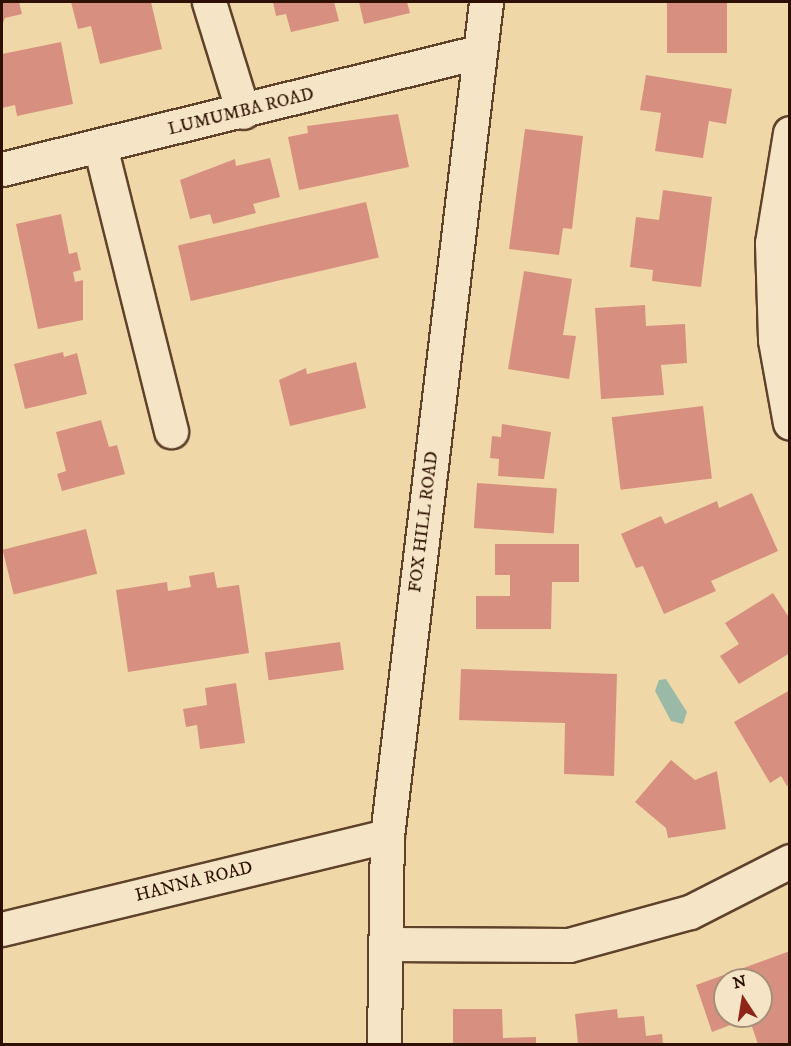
<!DOCTYPE html>
<html>
<head>
<meta charset="utf-8">
<style>
  body { margin:0 }
  #map { position:relative; width:791px; height:1046px; overflow:hidden; background:#efd7a8; font-family:"IM FELL DW Pica",serif }
  div>[style] { position:absolute }
  .water>* { inset:0; background:#9abaa7 }
  .building>* { inset:0; background:#d7907f; transform-origin:0 0 }
  .roads { filter:drop-shadow(2px 0 #5e422a) drop-shadow(-2px 0 #5e422a) drop-shadow(0 2px #5e422a) drop-shadow(0 -2px #5e422a) }
  .street>* { height:33px; margin:-16.5px; padding:0 16.5px; transform-origin:16.5px; border-radius:16.5px; background:#f5e5c6 }
  .secondary>* { height:33px; margin:-16.5px; padding:0 16.5px; transform-origin:16.5px; border-radius:16.5px; background:#f5e5c6 }
  span { translate:-50% -50%; white-space:nowrap; text-align:center; line-height:1.15; -webkit-text-stroke:4.5px #f5e5c6; paint-order:stroke }
  .street-label { font-size:18px; color:#2e1000 }
  .frame { position:absolute; inset:0; border:3px solid #2e1000; pointer-events:none }
  .north { position:absolute; left:713px; top:968px; width:60px; height:60px; box-sizing:border-box; background:#f5e5c6; border:2px solid #a59077; border-radius:50%; rotate:348deg; font-size:16px; font-weight:700; line-height:24px; text-align:center; color:#2e1000 }
  .north::after { content:''; display:block; margin:auto; width:21px; height:27px; background:#8f2418; clip-path:polygon(50% 0,100% 100%,50% 72%,0 100%) }
</style>
</head>
<body>
<div id="map">
  <div class="water">
    <div style="clip-path:polygon(666px 679px,687px 712px,683px 724px,671px 721px,655px 691px,659px 680px)"></div>
  </div>
  <div class="building">
    <div style="clip-path:polygon(2px 2px,19px 2px,22px 14px,5px 18px,2px 25px)"></div>
    <div style="clip-path:polygon(71px 2px,151px 2px,162px 49px,100px 64px,91px 26px,78px 29px)"></div>
    <div style="clip-path:polygon(273px 2px,334px 2px,339px 21px,291px 32px,286px 14px,276px 16px)"></div>
    <div style="clip-path:polygon(359px 2px,407px 2px,410px 13px,364px 24px)"></div>
    <div style="left:667px;top:2px;width:60px;height:51px"></div>
    <div style="clip-path:polygon(61px 42px,73px 104px,17px 116px,15px 105px,2px 108px,2px 54px)"></div>
    <div style="clip-path:polygon(646px 75px,732px 89px,726px 124px,709px 121px,703px 158px,655px 151px,661px 113px,640px 110px)"></div>
    <div style="clip-path:polygon(398px 114px,409px 167px,299px 190px,288px 137px,308px 133px,307px 126px)"></div>
    <div style="clip-path:polygon(525px 129px,583px 136px,572px 229px,563px 228px,559px 255px,509px 249px)"></div>
    <div style="clip-path:polygon(270px 158px,280px 197px,253px 204px,256px 213px,213px 224px,210px 214px,190px 219px,180px 180px,235px 159px,236px 166px)"></div>
    <div style="clip-path:polygon(663px 190px,712px 197px,701px 287px,652px 281px,653px 270px,630px 267px,636px 217px,659px 220px)"></div>
    <div style="left:366px;top:202px;width:57px;height:193px;rotate:77deg"></div>
    <div style="clip-path:polygon(61px 214px,69px 254px,77px 252px,81px 270px,73px 272px,75px 282px,83px 280px,83px 320px,38px 329px,16px 224px)"></div>
    <div style="clip-path:polygon(524px 271px,572px 279px,563px 335px,576px 336px,569px 379px,508px 369px)"></div>
    <div style="clip-path:polygon(645px 305px,646px 326px,685px 324px,687px 363px,661px 365px,664px 395px,601px 399px,595px 308px)"></div>
    <div style="clip-path:polygon(63px 352px,64px 357px,77px 353px,87px 394px,25px 409px,14px 364px)"></div>
    <div style="clip-path:polygon(356px 362px,366px 408px,290px 426px,279px 380px,306px 368px,307px 374px)"></div>
    <div style="left:703px;top:406px;width:73px;height:92px;rotate:83deg"></div>
    <div style="clip-path:polygon(101px 420px,109px 447px,117px 445px,125px 474px,62px 491px,57px 474px,66px 471px,56px 432px)"></div>
    <div style="clip-path:polygon(502px 424px,551px 432px,544px 479px,498px 476px,499px 459px,490px 458px,492px 436px,501px 437px)"></div>
    <div style="left:477px;top:483px;width:80px;height:45px;rotate:4deg"></div>
    <div style="clip-path:polygon(752px 493px,778px 551px,711px 581px,716px 591px,664px 614px,643px 566px,636px 568px,621px 534px,661px 516px,665px 524px,717px 501px,719px 508px)"></div>
    <div style="left:86px;top:529px;width:46px;height:86px;rotate:76deg"></div>
    <div style="clip-path:polygon(495px 544px,579px 544px,579px 582px,552px 582px,551px 629px,476px 629px,476px 596px,510px 596px,510px 575px,495px 575px)"></div>
    <div style="clip-path:polygon(214px 572px,217px 588px,239px 585px,249px 653px,128px 672px,116px 590px,167px 582px,168px 591px,191px 587px,189px 576px)"></div>
    <div style="clip-path:polygon(773px 593px,790px 619px,790px 653px,739px 684px,720px 656px,739px 644px,725px 623px)"></div>
    <div style="left:340px;top:642px;width:28px;height:76px;rotate:82deg"></div>
    <div style="clip-path:polygon(461px 669px,617px 674px,614px 776px,564px 774px,565px 723px,459px 720px)"></div>
    <div style="clip-path:polygon(236px 683px,245px 743px,200px 749px,197px 725px,186px 727px,183px 709px,207px 705px,205px 688px)"></div>
    <div style="clip-path:polygon(790px 690px,790px 784px,787px 786px,781px 776px,770px 783px,734px 722px)"></div>
    <div style="clip-path:polygon(671px 760px,695px 780px,717px 771px,726px 829px,668px 838px,666px 828px,635px 802px)"></div>
    <div style="clip-path:polygon(evenodd,790px 951px,790px 1044px,758px 1044px,749px 1018px,712px 1032px,696px 985px,790px 951px,725px 980px,761px 980px,761px 1016px,725px 1016px,725px 980px)"></div>
    <div style="clip-path:polygon(453px 1009px,502px 1009px,503px 1038px,536px 1037px,536px 1044px,453px 1044px)"></div>
    <div style="clip-path:polygon(617px 1009px,618px 1018px,644px 1016px,646px 1036px,662px 1034px,663px 1044px,578px 1044px,575px 1014px)"></div>
  </div>
  <div class="roads">
    <div class="street">
      <div style="left:209px;top:2px;width:115px;rotate:72.8deg"></div>
      <div style="left:790px;top:133px;width:111px;rotate:99.3deg"></div>
      <div style="left:772px;top:243px;width:97px;rotate:88.2deg"></div>
      <div style="left:775px;top:340px;width:84px;rotate:79.8deg"></div>
      <div style="left:100px;top:146px;width:294px;rotate:76deg"></div>
      <div style="left:2px;top:169px;width:492px;rotate:-13.8deg"></div>
      <div style="left:386px;top:944px;width:183px;rotate:0.3deg"></div>
      <div style="left:569px;top:945px;width:125px;rotate:-15.3deg"></div>
      <div style="left:690px;top:912px;width:112px;rotate:-27deg"></div>
      <div style="left:384px;top:1044px;width:208px;rotate:-89.2deg"></div>
    </div>
    <div class="secondary">
      <div style="left:2px;top:929px;width:396px;rotate:-13.6deg"></div>
      <div style="left:387px;top:836px;width:840px;rotate:-83.23deg"></div>
    </div>
  </div>
  <div class="street-label">
    <span style="left:241px;top:112px;rotate:-14deg">LUMUMBA ROAD</span>
    <span style="left:424px;top:522px;rotate:-83deg">FOX HILL ROAD</span>
    <span style="left:194px;top:882px;rotate:-14deg">HANNA ROAD</span>
  </div>
  <div class="frame"></div>
  <div class="north">N</div>
</div>
</body>
</html>
